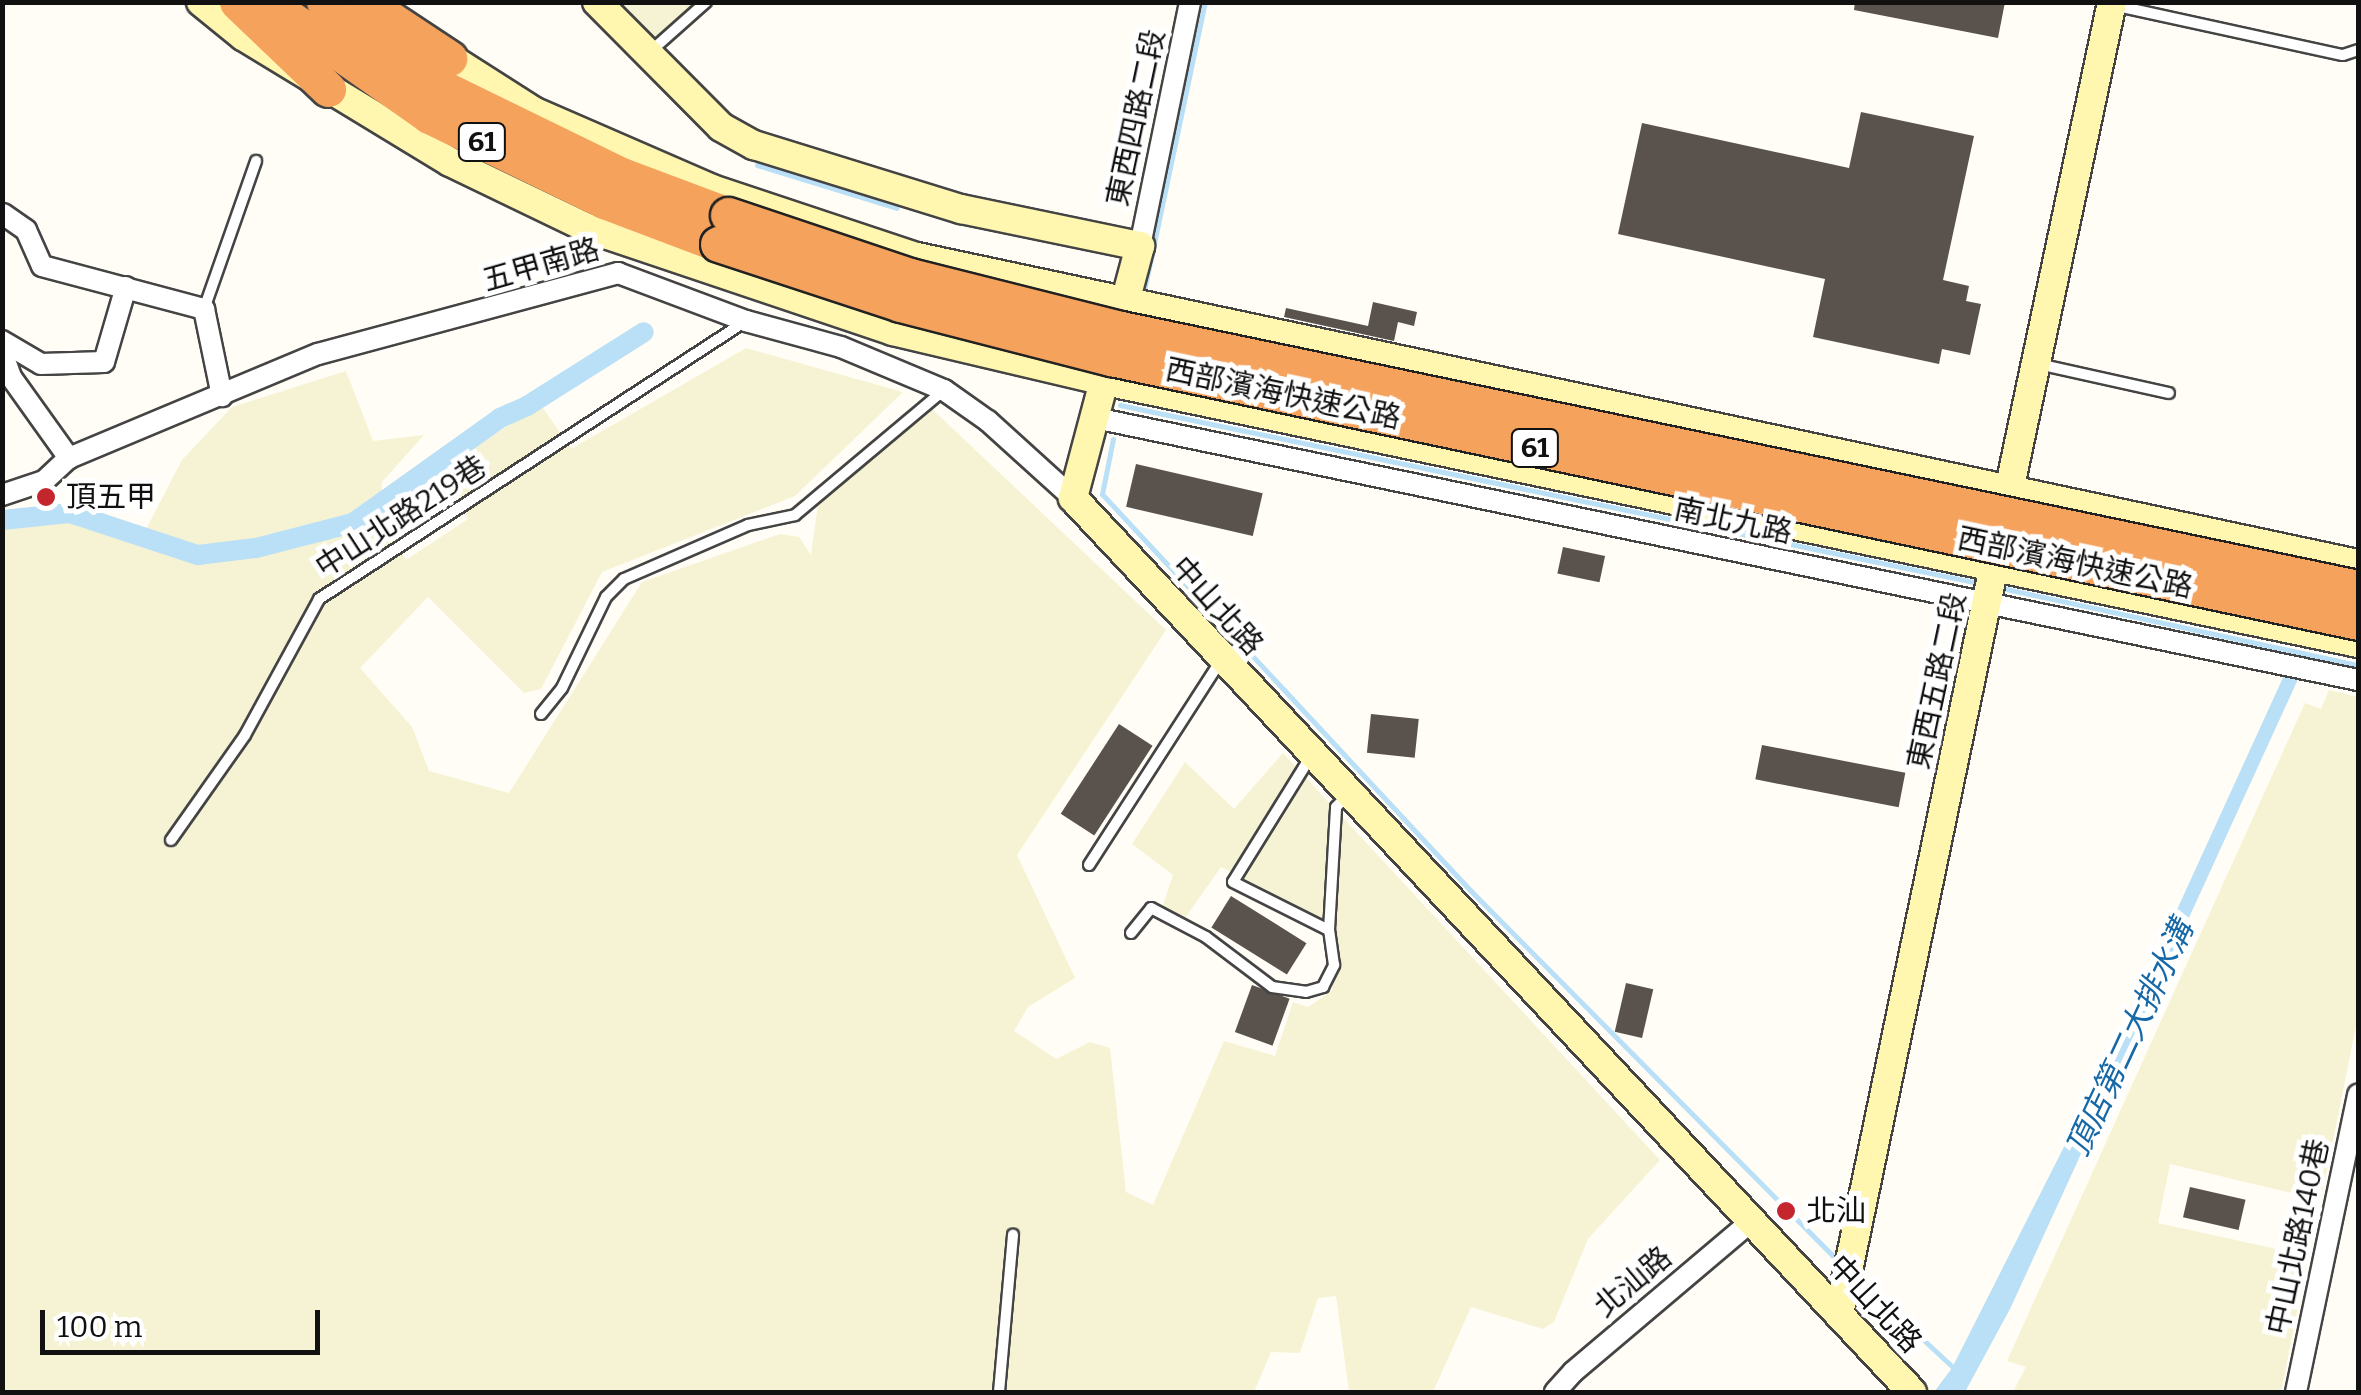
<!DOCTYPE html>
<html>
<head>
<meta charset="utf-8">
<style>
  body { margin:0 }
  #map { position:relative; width:2361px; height:1395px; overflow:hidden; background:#fffdf5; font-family:Bitter,"Noto Sans TC",serif }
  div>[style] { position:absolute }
  .farmland>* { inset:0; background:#f6f3d4 }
  .water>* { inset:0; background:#b9e0f7 }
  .stream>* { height:5px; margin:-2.5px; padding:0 2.5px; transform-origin:2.5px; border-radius:2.5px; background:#b9e0f7 }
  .canal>* { height:20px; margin:-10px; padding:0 10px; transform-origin:10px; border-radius:10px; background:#b9e0f7 }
  .building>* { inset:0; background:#5a524d; transform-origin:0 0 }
  .roads { filter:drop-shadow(2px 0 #444) drop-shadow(-2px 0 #444) drop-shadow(0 2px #444) drop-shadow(0 -2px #444) }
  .lane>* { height:10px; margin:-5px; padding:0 5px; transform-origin:5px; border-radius:5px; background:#fff }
  .street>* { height:20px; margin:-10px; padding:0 10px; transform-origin:10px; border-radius:10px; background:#fff }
  .secondary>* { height:28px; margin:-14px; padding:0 14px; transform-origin:14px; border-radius:14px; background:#fff6b0 }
  .highway>* { height:35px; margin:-17.5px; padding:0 17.5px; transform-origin:17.5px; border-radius:17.5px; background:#f5a25d }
  .bridges { filter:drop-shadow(2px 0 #222) drop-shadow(-2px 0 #222) drop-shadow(0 2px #222) drop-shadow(0 -2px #222) }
  .highway-bridge>* { height:35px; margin:-17.5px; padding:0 17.5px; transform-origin:17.5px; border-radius:17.5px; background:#f5a25d }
  .dots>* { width:28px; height:28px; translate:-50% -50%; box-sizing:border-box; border:5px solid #fff; border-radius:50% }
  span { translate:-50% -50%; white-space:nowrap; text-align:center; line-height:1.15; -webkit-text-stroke:10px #fff; paint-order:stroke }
  .shield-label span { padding:2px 8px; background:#fff; border:2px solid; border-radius:8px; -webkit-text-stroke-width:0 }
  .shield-label { font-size:28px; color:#111; font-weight:700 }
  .street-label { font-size:30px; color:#111 }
  .poi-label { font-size:30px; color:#111 }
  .left { translate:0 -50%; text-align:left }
  .water-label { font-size:32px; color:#1768a6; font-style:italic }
  .frame { position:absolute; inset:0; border:5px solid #111; pointer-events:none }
  .scale { position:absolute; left:40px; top:1310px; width:280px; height:45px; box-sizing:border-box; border:5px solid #111; border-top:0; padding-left:12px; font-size:30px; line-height:35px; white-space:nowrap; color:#111; -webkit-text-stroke:8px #fff; paint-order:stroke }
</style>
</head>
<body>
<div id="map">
  <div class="farmland">
    <div style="clip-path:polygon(620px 3px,700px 3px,657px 41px)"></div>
    <div style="clip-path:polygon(746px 348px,903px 392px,795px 496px,602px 572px,541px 689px,524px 693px,428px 597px,360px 668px,412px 727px,429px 771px,509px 793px,642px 582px,780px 534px,799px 537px,811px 555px,818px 504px,932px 409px,1166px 630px,1017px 855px,1075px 978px,1028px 1007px,1014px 1031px,1056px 1059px,1090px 1042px,1110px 1048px,1126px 1192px,1153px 1205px,1224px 1041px,1275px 1056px,1293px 1002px,1308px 1007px,1332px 991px,1330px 922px,1221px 867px,1183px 921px,1162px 908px,1173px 875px,1132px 844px,1185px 762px,1234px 809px,1283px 753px,1660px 1160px,1588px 1239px,1554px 1322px,1543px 1329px,1471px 1307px,1433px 1392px,1349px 1392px,1336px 1296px,1318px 1298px,1300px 1353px,1271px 1352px,1254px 1392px,3px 1392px,3px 522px,47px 514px,141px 539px,182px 460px,232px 407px,346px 371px,373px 441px,424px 435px,382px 482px,381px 518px,406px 560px,468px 519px,447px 464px,541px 405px,571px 449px)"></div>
    <div style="clip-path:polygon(2329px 690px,2358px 697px,2358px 1016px,2321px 1200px,2170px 1164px,2158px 1223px,2308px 1256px,2281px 1392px,2013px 1392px,2026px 1367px,2007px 1361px,2305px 703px,2321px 709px)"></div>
  </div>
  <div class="water">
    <div style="clip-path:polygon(2286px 671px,2299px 677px,2011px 1307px,1965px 1392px,1934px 1392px,1952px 1368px,2112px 1052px)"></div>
  </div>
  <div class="stream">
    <div style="left:757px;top:165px;width:146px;rotate:17.1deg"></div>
    <div style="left:1144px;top:291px;width:295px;rotate:-78.1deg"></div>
    <div style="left:1120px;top:405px;width:871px;rotate:11.72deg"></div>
    <div style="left:1113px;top:439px;width:56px;rotate:101.3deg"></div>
    <div style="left:1102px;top:494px;width:541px;rotate:47.1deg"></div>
    <div style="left:1470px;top:890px;width:521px;rotate:45.23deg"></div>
    <div style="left:2006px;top:589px;width:360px;rotate:12.2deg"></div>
    <div style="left:1862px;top:1283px;width:127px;rotate:42.8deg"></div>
  </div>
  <div class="canal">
    <div style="left:2px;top:520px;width:68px;rotate:-5.9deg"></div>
    <div style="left:70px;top:513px;width:135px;rotate:18.2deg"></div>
    <div style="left:198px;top:555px;width:58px;rotate:-6.9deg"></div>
    <div style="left:256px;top:548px;width:100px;rotate:-14.5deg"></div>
    <div style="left:353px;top:523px;width:181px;rotate:-35.5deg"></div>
    <div style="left:500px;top:418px;width:30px;rotate:-24deg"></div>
    <div style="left:527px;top:406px;width:138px;rotate:-32.3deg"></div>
  </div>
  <div class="building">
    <div style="clip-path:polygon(1855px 2px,2005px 2px,1998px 38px,1854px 10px)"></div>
    <div style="clip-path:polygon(1861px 112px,1974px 136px,1943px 280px,1969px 286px,1966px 301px,1981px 304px,1970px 355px,1942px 349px,1939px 364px,1813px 337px,1825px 279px,1618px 234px,1642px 123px,1849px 168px)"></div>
    <div style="clip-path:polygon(1373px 302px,1417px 312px,1414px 326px,1398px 322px,1394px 341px,1284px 317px,1286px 308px,1368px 326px)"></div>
    <div style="left:1136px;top:464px;width:130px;height:44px;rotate:13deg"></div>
    <div style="left:1563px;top:547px;width:43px;height:27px;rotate:12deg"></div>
    <div style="left:1371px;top:714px;width:48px;height:39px;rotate:6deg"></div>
    <div style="left:1119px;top:724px;width:40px;height:107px;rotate:33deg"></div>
    <div style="left:1762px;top:745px;width:146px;height:35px;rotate:11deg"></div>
    <div style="left:1231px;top:896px;width:89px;height:37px;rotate:32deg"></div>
    <div style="left:1626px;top:983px;width:28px;height:50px;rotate:13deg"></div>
    <div style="left:1252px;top:985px;width:40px;height:50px;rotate:20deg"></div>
    <div style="left:2190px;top:1187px;width:57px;height:31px;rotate:13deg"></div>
  </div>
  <div class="roads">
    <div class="lane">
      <div style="left:2113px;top:5px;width:235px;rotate:12.3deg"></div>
      <div style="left:2343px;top:55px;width:16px;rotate:-18deg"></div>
      <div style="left:651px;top:51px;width:74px;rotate:-41.7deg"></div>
      <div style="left:204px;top:309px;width:157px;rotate:-70.6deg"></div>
      <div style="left:2038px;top:364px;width:134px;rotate:12.5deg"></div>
      <div style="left:541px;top:714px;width:33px;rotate:-51deg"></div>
      <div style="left:562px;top:688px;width:101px;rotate:-64.2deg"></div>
      <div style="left:606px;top:597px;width:25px;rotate:-45deg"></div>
      <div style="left:624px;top:579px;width:135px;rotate:-23.5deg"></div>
      <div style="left:748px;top:525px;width:48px;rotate:-12deg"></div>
      <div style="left:795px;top:515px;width:193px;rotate:-40deg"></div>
      <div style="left:1311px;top:756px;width:148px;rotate:121.8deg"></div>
      <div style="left:1233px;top:882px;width:107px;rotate:26.6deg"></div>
      <div style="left:171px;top:840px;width:128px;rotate:-54.8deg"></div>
      <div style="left:245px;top:735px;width:155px;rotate:-61.4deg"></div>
      <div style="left:319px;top:599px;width:510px;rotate:-33.07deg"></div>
      <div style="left:1089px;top:865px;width:244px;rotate:-57.2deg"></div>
      <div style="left:1131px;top:933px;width:32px;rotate:-51deg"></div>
      <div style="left:1151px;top:908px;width:62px;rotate:27.8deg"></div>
      <div style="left:1206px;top:937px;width:83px;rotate:37.1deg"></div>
      <div style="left:1272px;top:987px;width:34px;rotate:8deg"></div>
      <div style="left:1306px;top:992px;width:18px;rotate:-16deg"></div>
      <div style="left:1323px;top:987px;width:25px;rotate:-63deg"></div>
      <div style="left:1334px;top:965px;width:35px;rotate:-98deg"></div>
      <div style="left:1329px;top:930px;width:123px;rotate:-86.7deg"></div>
      <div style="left:1336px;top:807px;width:18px;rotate:-45deg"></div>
      <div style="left:999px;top:1392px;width:158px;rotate:-84.9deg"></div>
    </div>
    <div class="street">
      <div style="left:3px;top:214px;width:28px;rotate:35deg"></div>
      <div style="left:26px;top:230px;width:39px;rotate:66deg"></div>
      <div style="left:42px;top:266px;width:168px;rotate:14.9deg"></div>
      <div style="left:204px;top:309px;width:89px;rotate:78.3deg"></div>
      <div style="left:1140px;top:246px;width:249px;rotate:-78.4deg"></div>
      <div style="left:2px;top:341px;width:45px;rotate:30.5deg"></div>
      <div style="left:41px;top:364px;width:63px;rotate:-1.8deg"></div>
      <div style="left:104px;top:362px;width:78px;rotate:-73.7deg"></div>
      <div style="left:2px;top:352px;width:27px;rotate:70deg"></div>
      <div style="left:11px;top:377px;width:100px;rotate:54.4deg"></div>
      <div style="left:1095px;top:418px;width:1290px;rotate:11.72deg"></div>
      <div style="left:2px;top:495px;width:44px;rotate:-18.4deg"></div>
      <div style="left:44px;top:481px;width:34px;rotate:-43deg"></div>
      <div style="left:69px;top:458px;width:270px;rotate:-22.7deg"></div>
      <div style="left:318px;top:354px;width:311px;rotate:-15.1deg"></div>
      <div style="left:618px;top:273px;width:137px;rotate:20.6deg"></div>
      <div style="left:746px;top:321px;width:98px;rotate:15.3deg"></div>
      <div style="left:841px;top:347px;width:112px;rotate:22.7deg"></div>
      <div style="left:944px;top:390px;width:54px;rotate:35.2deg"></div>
      <div style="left:988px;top:421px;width:115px;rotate:42.2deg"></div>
      <div style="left:1555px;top:1392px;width:27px;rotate:-48deg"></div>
      <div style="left:1573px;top:1372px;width:236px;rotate:-40.2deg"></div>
      <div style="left:2296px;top:1392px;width:304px;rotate:-78.2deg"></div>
    </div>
    <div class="secondary">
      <div style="left:201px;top:2px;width:54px;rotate:39deg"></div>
      <div style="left:243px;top:36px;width:242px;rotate:31.3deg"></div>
      <div style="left:450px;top:162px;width:152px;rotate:25.7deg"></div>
      <div style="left:587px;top:228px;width:323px;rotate:18.6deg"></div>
      <div style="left:893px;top:331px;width:218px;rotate:13.3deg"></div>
      <div style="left:1105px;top:381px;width:1280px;rotate:11.81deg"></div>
      <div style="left:597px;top:2px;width:176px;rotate:45.2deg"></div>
      <div style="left:721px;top:127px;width:38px;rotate:29deg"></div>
      <div style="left:754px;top:145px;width:217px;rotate:17.2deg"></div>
      <div style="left:961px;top:209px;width:183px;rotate:11.7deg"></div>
      <div style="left:1140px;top:246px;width:261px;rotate:104.9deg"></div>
      <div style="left:1073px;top:498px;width:1226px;rotate:46.82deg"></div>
      <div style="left:433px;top:47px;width:119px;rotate:32.6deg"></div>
      <div style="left:533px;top:111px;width:195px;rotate:23.5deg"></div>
      <div style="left:712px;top:189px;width:216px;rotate:18.4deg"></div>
      <div style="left:917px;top:257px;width:1473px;rotate:12.03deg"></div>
      <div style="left:2006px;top:505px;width:514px;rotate:-78.1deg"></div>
      <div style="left:1839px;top:1314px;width:783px;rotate:-78.29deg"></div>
    </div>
    <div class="highway">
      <div style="left:237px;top:2px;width:126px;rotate:43.7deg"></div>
      <div style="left:267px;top:2px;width:198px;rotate:35.1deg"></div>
      <div style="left:429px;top:116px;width:195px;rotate:25.9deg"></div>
      <div style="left:604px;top:201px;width:122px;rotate:20.7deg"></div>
      <div style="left:324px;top:2px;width:149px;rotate:35.7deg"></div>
      <div style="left:445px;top:89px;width:194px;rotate:26deg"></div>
      <div style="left:619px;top:174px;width:116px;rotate:20.6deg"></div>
      <div style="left:366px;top:3px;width:100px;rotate:33.5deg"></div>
    </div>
  </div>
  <div class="bridges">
    <div class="highway-bridge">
      <div style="left:728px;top:215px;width:192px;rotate:18.5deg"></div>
      <div style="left:910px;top:276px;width:218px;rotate:14.1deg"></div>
      <div style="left:1121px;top:329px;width:1264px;rotate:11.83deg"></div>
      <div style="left:718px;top:244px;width:192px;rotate:18.2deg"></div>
      <div style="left:900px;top:304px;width:218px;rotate:14.4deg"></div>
      <div style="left:1111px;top:358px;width:1275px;rotate:11.95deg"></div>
    </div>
  </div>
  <div class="dots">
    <div style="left:46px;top:497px;background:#c4262e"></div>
    <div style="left:1786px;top:1211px;background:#c4262e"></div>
  </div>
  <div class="shield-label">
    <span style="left:482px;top:142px">61</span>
    <span style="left:1535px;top:448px">61</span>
  </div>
  <div class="street-label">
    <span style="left:1136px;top:118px;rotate:-78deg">東西四路二段</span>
    <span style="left:541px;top:265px;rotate:-16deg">五甲南路</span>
    <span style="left:1283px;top:394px;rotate:12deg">西部濱海快速公路</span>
    <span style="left:401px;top:517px;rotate:-33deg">中山北路219巷</span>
    <span style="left:1733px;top:521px;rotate:12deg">南北九路</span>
    <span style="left:2075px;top:563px;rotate:12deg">西部濱海快速公路</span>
    <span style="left:1217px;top:606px;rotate:48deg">中山北路</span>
    <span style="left:1937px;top:681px;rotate:-78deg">東西五路二段</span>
    <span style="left:2298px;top:1237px;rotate:-78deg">中山北路140巷</span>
    <span style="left:1633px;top:1282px;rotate:-40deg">北汕路</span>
    <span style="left:1875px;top:1304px;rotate:47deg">中山北路</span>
  </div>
  <div class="poi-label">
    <span class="left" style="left:66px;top:497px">頂五甲</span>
    <span class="left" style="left:1806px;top:1211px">北汕</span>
  </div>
  <div class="water-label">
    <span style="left:2130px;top:1038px;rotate:-65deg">頂店第二大排水溝</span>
  </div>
  <div class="frame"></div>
  <div class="scale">100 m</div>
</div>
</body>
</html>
